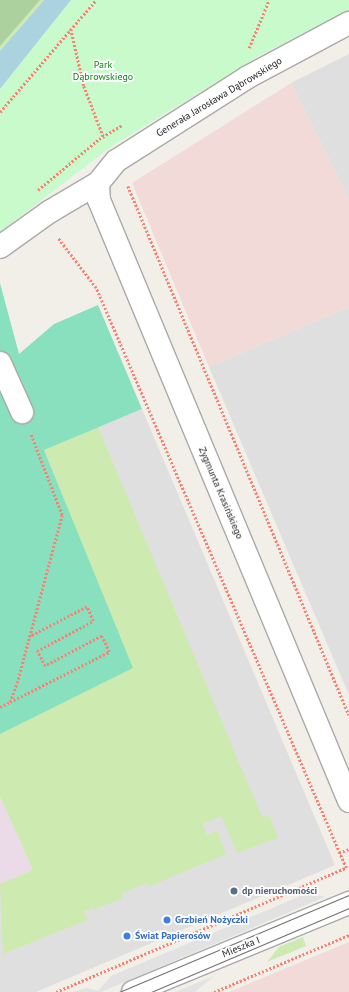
<!DOCTYPE html>
<html>
<head>
<meta charset="utf-8">
<style>
  body { margin:0 }
  #map { position:relative; width:349px; height:992px; overflow:hidden; background:#f2efe9; font-family:"PT Sans",sans-serif }
  div>[style] { position:absolute }
  .residential>* { inset:0; background:#e0dfdf }
  .commercial>* { inset:0; background:#f2dad9 }
  .industrial>* { inset:0; background:#ebdbe8 }
  .grass>* { inset:0; background:#cdebb0 }
  .forest>* { inset:0; background:#add19e }
  .park>* { inset:0; background:#c8facc }
  .pitch>* { inset:0; background:#88e0be }
  .parking>* { inset:0; background:#e2e2e2 }
  .water>* { inset:0; background:#aad3df }
  .path>* { height:2.5px; margin-top:-1.25px; transform-origin:0; background:repeating-linear-gradient(90deg,#fa8072 0 2px,transparent 0 4px) }
  .roads { filter:drop-shadow(1px 0 #a9a9a9) drop-shadow(-1px 0 #a9a9a9) drop-shadow(0 1px #a9a9a9) drop-shadow(0 -1px #a9a9a9) }
  .minor>* { height:22px; margin:-11px; padding:0 11px; transform-origin:11px; border-radius:11px; background:#fff }
  .tram>* { height:1px; margin:-0.5px; padding:0 0.5px; transform-origin:0.5px; border-radius:0.5px; background:#707070 }
  .dots>* { width:11px; height:11px; translate:-50% -50%; box-sizing:border-box; border:2px solid #fff; border-radius:50% }
  span { translate:-50% -50%; white-space:nowrap; text-align:center; line-height:1.15; -webkit-text-stroke:3.5px #fff; paint-order:stroke }
  .park-label { font-size:10px; color:#0c8416 }
  .street-label { font-size:10px; color:#222 }
  .service-label { font-size:10px; color:#4e5e75; font-weight:700 }
  .left { translate:0 -50%; text-align:left }
  .shop-label { font-size:10px; color:#366cbe; font-weight:700 }
</style>
</head>
<body>
<div id="map">
  <div class="residential">
    <div style="clip-path:polygon(349px 54px,349px 199px,291px 83px)"></div>
    <div style="clip-path:polygon(349px 307px,349px 695px,209px 367px)"></div>
    <div style="clip-path:polygon(142px 409px,335px 865px,36px 992px,0 992px,0 884px,33px 870px,0 797px,133px 667px,44px 450px)"></div>
  </div>
  <div class="commercial">
    <div style="clip-path:polygon(291px 83px,349px 199px,349px 307px,209px 367px,132px 183px)"></div>
    <div style="clip-path:polygon(349px 942px,349px 992px,229px 992px)"></div>
  </div>
  <div class="industrial">
    <div style="clip-path:polygon(0 797px,33px 870px,0 884px)"></div>
  </div>
  <div class="grass">
    <div style="clip-path:polygon(0 0,44px 0,0 51px)"></div>
    <div style="clip-path:polygon(98px 427px,262px 817px,269px 815px,278px 838px,237px 853px,221px 816px,202px 824px,207px 835px,217px 831px,226px 854px,148px 887px,147px 883px,122px 893px,123px 898px,96px 909px,98px 915px,93px 908px,84px 911px,88px 920px,3px 954px,0 884px,33px 870px,0 797px,0 717px,69px 512px,44px 450px)"></div>
    <div style="clip-path:polygon(303px 937px,306px 946px,267px 962px,279px 947px)"></div>
  </div>
  <div class="forest">
    <div style="clip-path:polygon(0 0,40px 0,0 46px)"></div>
  </div>
  <div class="park">
    <div style="clip-path:polygon(71px 0,349px 0,349px 10px,259px 56px,112px 146px,0 232px,0 89px)"></div>
  </div>
  <div class="pitch">
    <div style="clip-path:polygon(0 283px,19px 354px,54px 324px,98px 305px,142px 409px,44px 450px,133px 668px,0 734px)"></div>
  </div>
  <div class="parking">
    <div style="clip-path:polygon(310px 892px,325px 897px,101px 992px,72px 992px,87px 988px,98px 991px,111px 976px)"></div>
    <div style="clip-path:polygon(214px 976px,195px 992px,175px 992px)"></div>
  </div>
  <div class="water">
    <div style="clip-path:polygon(44px 0,71px 0,0 89px,0 51px)"></div>
  </div>
  <div class="path">
    <div style="left:71px;top:29px;width:58px;rotate:77.2deg"></div>
    <div style="left:84px;top:86px;width:56px;rotate:69deg"></div>
    <div style="left:249px;top:48px;width:52px;rotate:-67.4deg"></div>
    <div style="left:0;top:112px;width:148px;rotate:-49.4deg"></div>
    <div style="left:128px;top:186px;width:573px;rotate:67.33deg"></div>
    <div style="left:38px;top:190px;width:80px;rotate:-39.9deg"></div>
    <div style="left:99px;top:139px;width:27px;rotate:-31deg"></div>
    <div style="left:10px;top:702px;width:111px;rotate:-26.8deg"></div>
    <div style="left:109px;top:652px;width:17px;rotate:-114deg"></div>
    <div style="left:102px;top:636px;width:64px;rotate:152.2deg"></div>
    <div style="left:45px;top:666px;width:17px;rotate:-118deg"></div>
    <div style="left:37px;top:651px;width:64px;rotate:-28.2deg"></div>
    <div style="left:93px;top:621px;width:15px;rotate:-113deg"></div>
    <div style="left:87px;top:607px;width:65px;rotate:152.7deg"></div>
    <div style="left:0;top:707px;width:11px;rotate:-27deg"></div>
    <div style="left:10px;top:702px;width:20px;rotate:-70deg"></div>
    <div style="left:17px;top:683px;width:174px;rotate:-75deg"></div>
    <div style="left:62px;top:515px;width:86px;rotate:-111.2deg"></div>
    <div style="left:339px;top:853px;width:11px;rotate:-22deg"></div>
    <div style="left:56px;top:992px;width:315px;rotate:-23.2deg"></div>
    <div style="left:346px;top:868px;width:632px;rotate:-113.32deg"></div>
    <div style="left:96px;top:288px;width:64px;rotate:-127.4deg"></div>
    <div style="left:214px;top:992px;width:147px;rotate:-22.9deg"></div>
  </div>
  <div class="roads">
    <div class="minor">
      <div style="left:349px;top:23px;width:115px;rotate:151.9deg"></div>
      <div style="left:248px;top:77px;width:156px;rotate:147.5deg"></div>
      <div style="left:116px;top:161px;width:28px;rotate:129deg"></div>
      <div style="left:98px;top:183px;width:17px;rotate:87deg"></div>
      <div style="left:99px;top:200px;width:651px;rotate:67.41deg"></div>
      <div style="left:0;top:247px;width:60px;rotate:-35.5deg"></div>
      <div style="left:49px;top:212px;width:57px;rotate:-30.6deg"></div>
      <div style="left:0;top:363px;width:54px;rotate:65.8deg"></div>
      <div style="left:133px;top:992px;width:234px;rotate:-22.4deg"></div>
    </div>
  </div>
  <div class="tram">
    <div style="left:119px;top:992px;width:250px;rotate:-22.9deg"></div>
    <div style="left:151px;top:992px;width:215px;rotate:-23deg"></div>
  </div>
  <div class="dots">
    <div style="left:234px;top:891px;background:#5c6f8a"></div>
    <div style="left:167px;top:920px;background:#3f7fe0"></div>
    <div style="left:127px;top:936px;background:#3f7fe0"></div>
  </div>
  <div class="park-label">
    <span style="left:103px;top:70px">Park<br>Dąbrowskiego</span>
  </div>
  <div class="street-label">
    <span style="left:219px;top:97px;rotate:-31deg">Generała Jarosława Dąbrowskiego</span>
    <span style="left:221px;top:493px;rotate:67deg">Zygmunta Krasińskiego</span>
    <span style="left:241px;top:947px;rotate:-22deg">Mieszka I</span>
  </div>
  <div class="service-label">
    <span class="left" style="left:242px;top:891px">dp nieruchomości</span>
  </div>
  <div class="shop-label">
    <span class="left" style="left:175px;top:920px">Grzbień Nożyczki</span>
    <span class="left" style="left:135px;top:936px">Świat Papierosów</span>
  </div>
</div>
</body>
</html>
